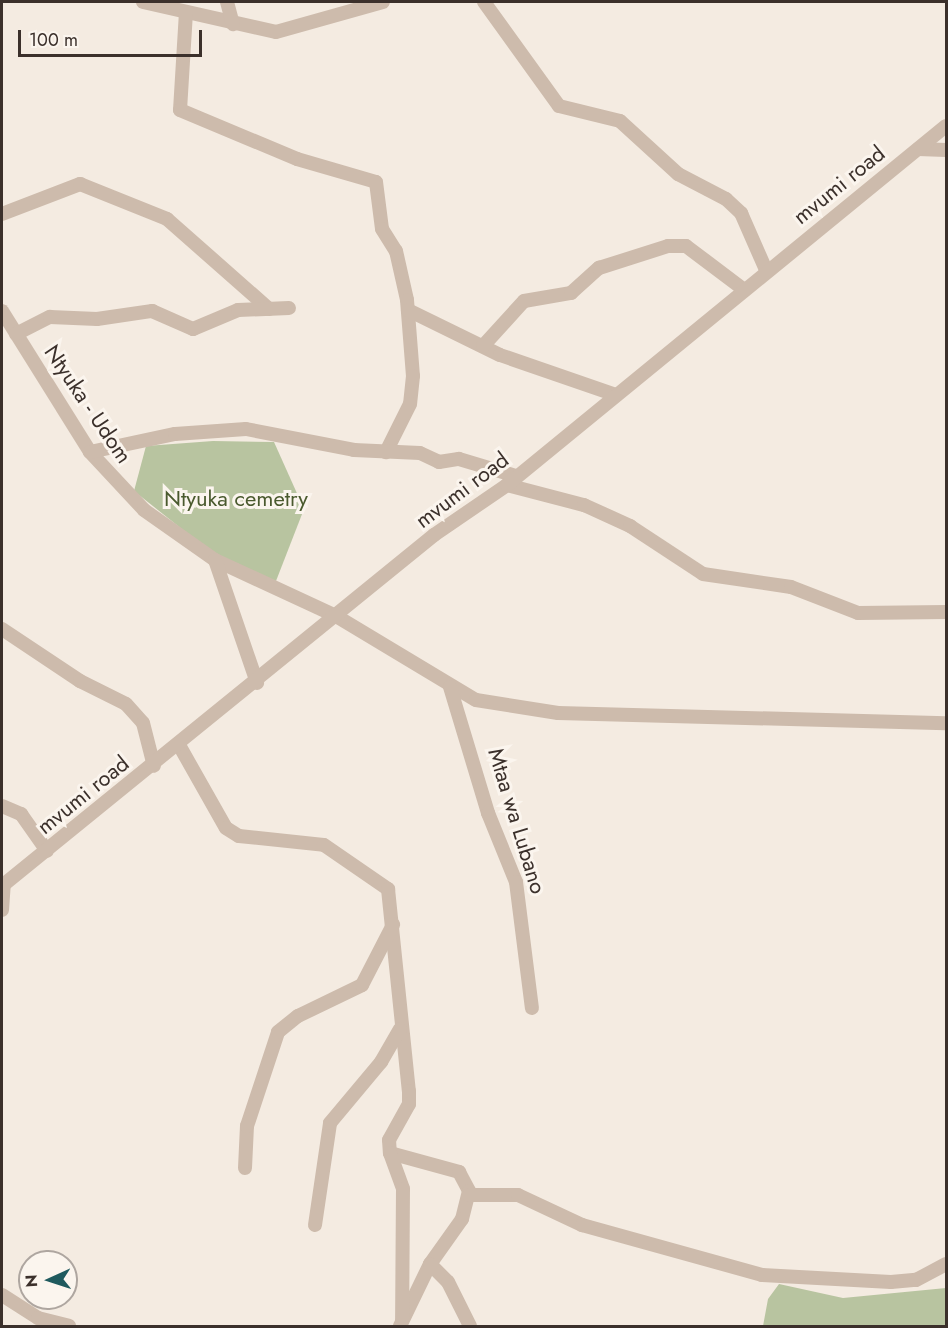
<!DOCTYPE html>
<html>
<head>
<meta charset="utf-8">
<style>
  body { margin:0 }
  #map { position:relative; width:948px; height:1328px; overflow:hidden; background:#f4ebe1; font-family:Jost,sans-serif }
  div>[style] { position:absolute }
  .green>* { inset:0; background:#b8c4a0 }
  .minor>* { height:14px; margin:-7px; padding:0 7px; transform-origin:7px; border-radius:7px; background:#cdbbac }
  span { translate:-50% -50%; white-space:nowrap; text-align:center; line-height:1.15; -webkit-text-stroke:6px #fbf5ee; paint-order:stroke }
  .street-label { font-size:22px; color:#3b302b }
  .park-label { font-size:22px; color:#4a5a2e }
  .frame { position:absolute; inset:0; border:3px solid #3b302b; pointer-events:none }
  .north { position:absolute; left:18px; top:1250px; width:60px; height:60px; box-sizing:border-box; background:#fbf5ee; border:2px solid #aea6a0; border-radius:50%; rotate:267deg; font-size:16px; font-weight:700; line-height:24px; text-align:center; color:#3b302b }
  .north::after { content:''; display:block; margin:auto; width:21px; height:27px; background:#1f5a5e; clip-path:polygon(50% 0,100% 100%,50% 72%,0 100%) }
  .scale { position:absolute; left:18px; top:30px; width:184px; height:27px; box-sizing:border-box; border:3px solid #3b302b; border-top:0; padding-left:8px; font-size:18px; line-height:21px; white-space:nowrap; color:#3b302b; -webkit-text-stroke:4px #fbf5ee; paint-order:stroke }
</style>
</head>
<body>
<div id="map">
  <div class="green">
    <div style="clip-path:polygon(213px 441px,274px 442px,304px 509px,276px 581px,217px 557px,134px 491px,146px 446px)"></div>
    <div style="clip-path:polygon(779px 1284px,843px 1298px,946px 1288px,946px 1326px,763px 1326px,768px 1299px)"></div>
  </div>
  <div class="minor">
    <div style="left:143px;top:2px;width:136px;rotate:12.7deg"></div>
    <div style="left:276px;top:32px;width:111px;rotate:-15.7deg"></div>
    <div style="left:227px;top:2px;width:23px;rotate:75deg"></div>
    <div style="left:484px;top:2px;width:128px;rotate:54.2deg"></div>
    <div style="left:559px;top:106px;width:63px;rotate:13.8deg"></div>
    <div style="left:620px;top:121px;width:79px;rotate:42.4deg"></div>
    <div style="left:678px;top:174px;width:54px;rotate:27.5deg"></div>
    <div style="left:726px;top:199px;width:21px;rotate:43deg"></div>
    <div style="left:741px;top:213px;width:62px;rotate:66.3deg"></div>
    <div style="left:186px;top:12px;width:98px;rotate:93.5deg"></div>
    <div style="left:180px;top:110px;width:127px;rotate:22.7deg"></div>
    <div style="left:297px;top:159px;width:82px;rotate:16.2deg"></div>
    <div style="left:376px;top:182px;width:47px;rotate:82.7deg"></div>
    <div style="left:382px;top:229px;width:26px;rotate:58deg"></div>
    <div style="left:396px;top:251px;width:50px;rotate:77.3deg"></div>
    <div style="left:407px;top:300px;width:76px;rotate:85.5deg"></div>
    <div style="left:413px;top:376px;width:28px;rotate:96deg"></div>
    <div style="left:410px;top:404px;width:54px;rotate:116.6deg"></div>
    <div style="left:918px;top:149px;width:28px;rotate:2deg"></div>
    <div style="left:2px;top:214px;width:84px;rotate:-21deg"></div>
    <div style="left:80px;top:184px;width:94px;rotate:21.9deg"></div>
    <div style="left:167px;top:219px;width:136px;rotate:41.4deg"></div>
    <div style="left:408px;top:310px;width:102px;rotate:26.1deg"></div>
    <div style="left:500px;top:355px;width:123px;rotate:19deg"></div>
    <div style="left:2px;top:311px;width:166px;rotate:58deg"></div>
    <div style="left:90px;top:452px;width:79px;rotate:47deg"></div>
    <div style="left:144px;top:510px;width:87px;rotate:35.2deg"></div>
    <div style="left:215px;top:560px;width:133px;rotate:24.8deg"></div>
    <div style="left:336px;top:616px;width:163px;rotate:31deg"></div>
    <div style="left:476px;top:700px;width:83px;rotate:9deg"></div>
    <div style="left:558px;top:713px;width:388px;rotate:1.5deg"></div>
    <div style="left:16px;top:334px;width:38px;rotate:-27deg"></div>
    <div style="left:50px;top:317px;width:47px;rotate:2.4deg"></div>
    <div style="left:97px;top:319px;width:56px;rotate:-8.3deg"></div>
    <div style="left:152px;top:311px;width:45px;rotate:23.7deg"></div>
    <div style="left:193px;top:329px;width:49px;rotate:-22.9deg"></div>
    <div style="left:238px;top:310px;width:51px;rotate:-2.2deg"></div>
    <div style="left:483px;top:346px;width:61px;rotate:-47.7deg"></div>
    <div style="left:524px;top:301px;width:48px;rotate:-9.7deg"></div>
    <div style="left:571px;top:293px;width:38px;rotate:-42deg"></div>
    <div style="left:599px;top:268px;width:72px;rotate:-17.7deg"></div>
    <div style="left:668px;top:246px;width:18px"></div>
    <div style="left:686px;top:246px;width:71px;rotate:37deg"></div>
    <div style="left:90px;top:452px;width:87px;rotate:-12deg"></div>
    <div style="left:175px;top:434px;width:71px;rotate:-4deg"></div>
    <div style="left:246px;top:429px;width:110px;rotate:11deg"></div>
    <div style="left:354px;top:450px;width:66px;rotate:2.6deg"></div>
    <div style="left:420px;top:453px;width:21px;rotate:25deg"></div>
    <div style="left:439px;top:462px;width:20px;rotate:-9deg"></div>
    <div style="left:459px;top:459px;width:59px;rotate:16.6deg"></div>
    <div style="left:507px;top:485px;width:80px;rotate:14.6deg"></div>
    <div style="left:584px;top:505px;width:51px;rotate:24.5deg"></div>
    <div style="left:630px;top:526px;width:87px;rotate:33.3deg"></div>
    <div style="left:703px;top:574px;width:89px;rotate:8.4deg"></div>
    <div style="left:791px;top:587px;width:72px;rotate:21.2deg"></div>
    <div style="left:858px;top:613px;width:88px;rotate:-0.7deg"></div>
    <div style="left:215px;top:560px;width:130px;rotate:71.1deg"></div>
    <div style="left:2px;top:629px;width:94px;rotate:33.7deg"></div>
    <div style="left:80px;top:681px;width:51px;rotate:26.6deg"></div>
    <div style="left:126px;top:704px;width:25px;rotate:48deg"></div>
    <div style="left:143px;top:723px;width:44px;rotate:75.7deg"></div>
    <div style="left:450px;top:687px;width:132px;rotate:73.2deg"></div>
    <div style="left:488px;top:813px;width:74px;rotate:67.9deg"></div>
    <div style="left:516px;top:882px;width:127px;rotate:82.8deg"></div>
    <div style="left:179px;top:745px;width:95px;rotate:60.5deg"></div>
    <div style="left:226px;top:828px;width:15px;rotate:32deg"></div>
    <div style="left:239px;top:836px;width:85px;rotate:6deg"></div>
    <div style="left:324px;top:845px;width:78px;rotate:34.5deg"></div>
    <div style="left:388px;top:889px;width:203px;rotate:84.1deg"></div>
    <div style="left:409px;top:1091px;width:13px;rotate:90deg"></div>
    <div style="left:409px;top:1104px;width:41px;rotate:119.1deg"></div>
    <div style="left:389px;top:1140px;width:13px;rotate:86deg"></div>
    <div style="left:390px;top:1153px;width:72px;rotate:15.4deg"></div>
    <div style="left:459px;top:1172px;width:21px;rotate:62deg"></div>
    <div style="left:469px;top:1191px;width:29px;rotate:104deg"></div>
    <div style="left:462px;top:1219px;width:55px;rotate:125.4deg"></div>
    <div style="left:430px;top:1264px;width:69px;rotate:115.8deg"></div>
    <div style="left:2px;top:806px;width:21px;rotate:23deg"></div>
    <div style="left:21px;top:814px;width:45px;rotate:54.9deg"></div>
    <div style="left:2px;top:886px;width:557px;rotate:-39.09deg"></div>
    <div style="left:434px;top:535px;width:88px;rotate:-34.4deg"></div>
    <div style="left:507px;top:485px;width:567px;rotate:-39.28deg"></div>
    <div style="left:2px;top:910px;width:26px;rotate:-86deg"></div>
    <div style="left:390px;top:1153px;width:38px;rotate:70deg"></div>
    <div style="left:403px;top:1189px;width:131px;rotate:90.4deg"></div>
    <div style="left:245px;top:1168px;width:42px;rotate:-87.3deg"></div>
    <div style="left:247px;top:1126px;width:99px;rotate:-71.7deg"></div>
    <div style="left:278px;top:1032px;width:26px;rotate:-39deg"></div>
    <div style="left:298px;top:1016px;width:71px;rotate:-25.8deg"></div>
    <div style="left:362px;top:985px;width:68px;rotate:-62.7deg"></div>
    <div style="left:469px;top:1195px;width:49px"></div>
    <div style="left:518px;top:1195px;width:71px;rotate:25.1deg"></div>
    <div style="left:582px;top:1225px;width:187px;rotate:15.5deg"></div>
    <div style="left:762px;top:1275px;width:129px;rotate:3.1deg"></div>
    <div style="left:891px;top:1282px;width:25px;rotate:-5deg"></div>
    <div style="left:916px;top:1280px;width:34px;rotate:-28deg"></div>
    <div style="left:315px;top:1225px;width:103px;rotate:-81.6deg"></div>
    <div style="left:330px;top:1123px;width:80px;rotate:-50.1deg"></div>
    <div style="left:381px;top:1062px;width:38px;rotate:-60deg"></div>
    <div style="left:430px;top:1264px;width:25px;rotate:45deg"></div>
    <div style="left:448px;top:1282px;width:49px;rotate:63.4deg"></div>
    <div style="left:2px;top:1295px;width:43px;rotate:32.6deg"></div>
    <div style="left:38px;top:1318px;width:32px;rotate:14deg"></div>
  </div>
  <div class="street-label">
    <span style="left:839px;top:185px;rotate:-39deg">mvumi road</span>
    <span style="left:88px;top:404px;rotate:56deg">Ntyuka - Udom</span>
    <span style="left:462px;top:490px;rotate:-37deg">mvumi road</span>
    <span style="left:83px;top:795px;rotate:-39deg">mvumi road</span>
    <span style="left:517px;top:821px;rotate:73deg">Mtaa wa Lubano</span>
  </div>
  <div class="park-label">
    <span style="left:236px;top:499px">Ntyuka cemetry</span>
  </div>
  <div class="frame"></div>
  <div class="north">N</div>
  <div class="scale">100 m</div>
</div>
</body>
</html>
